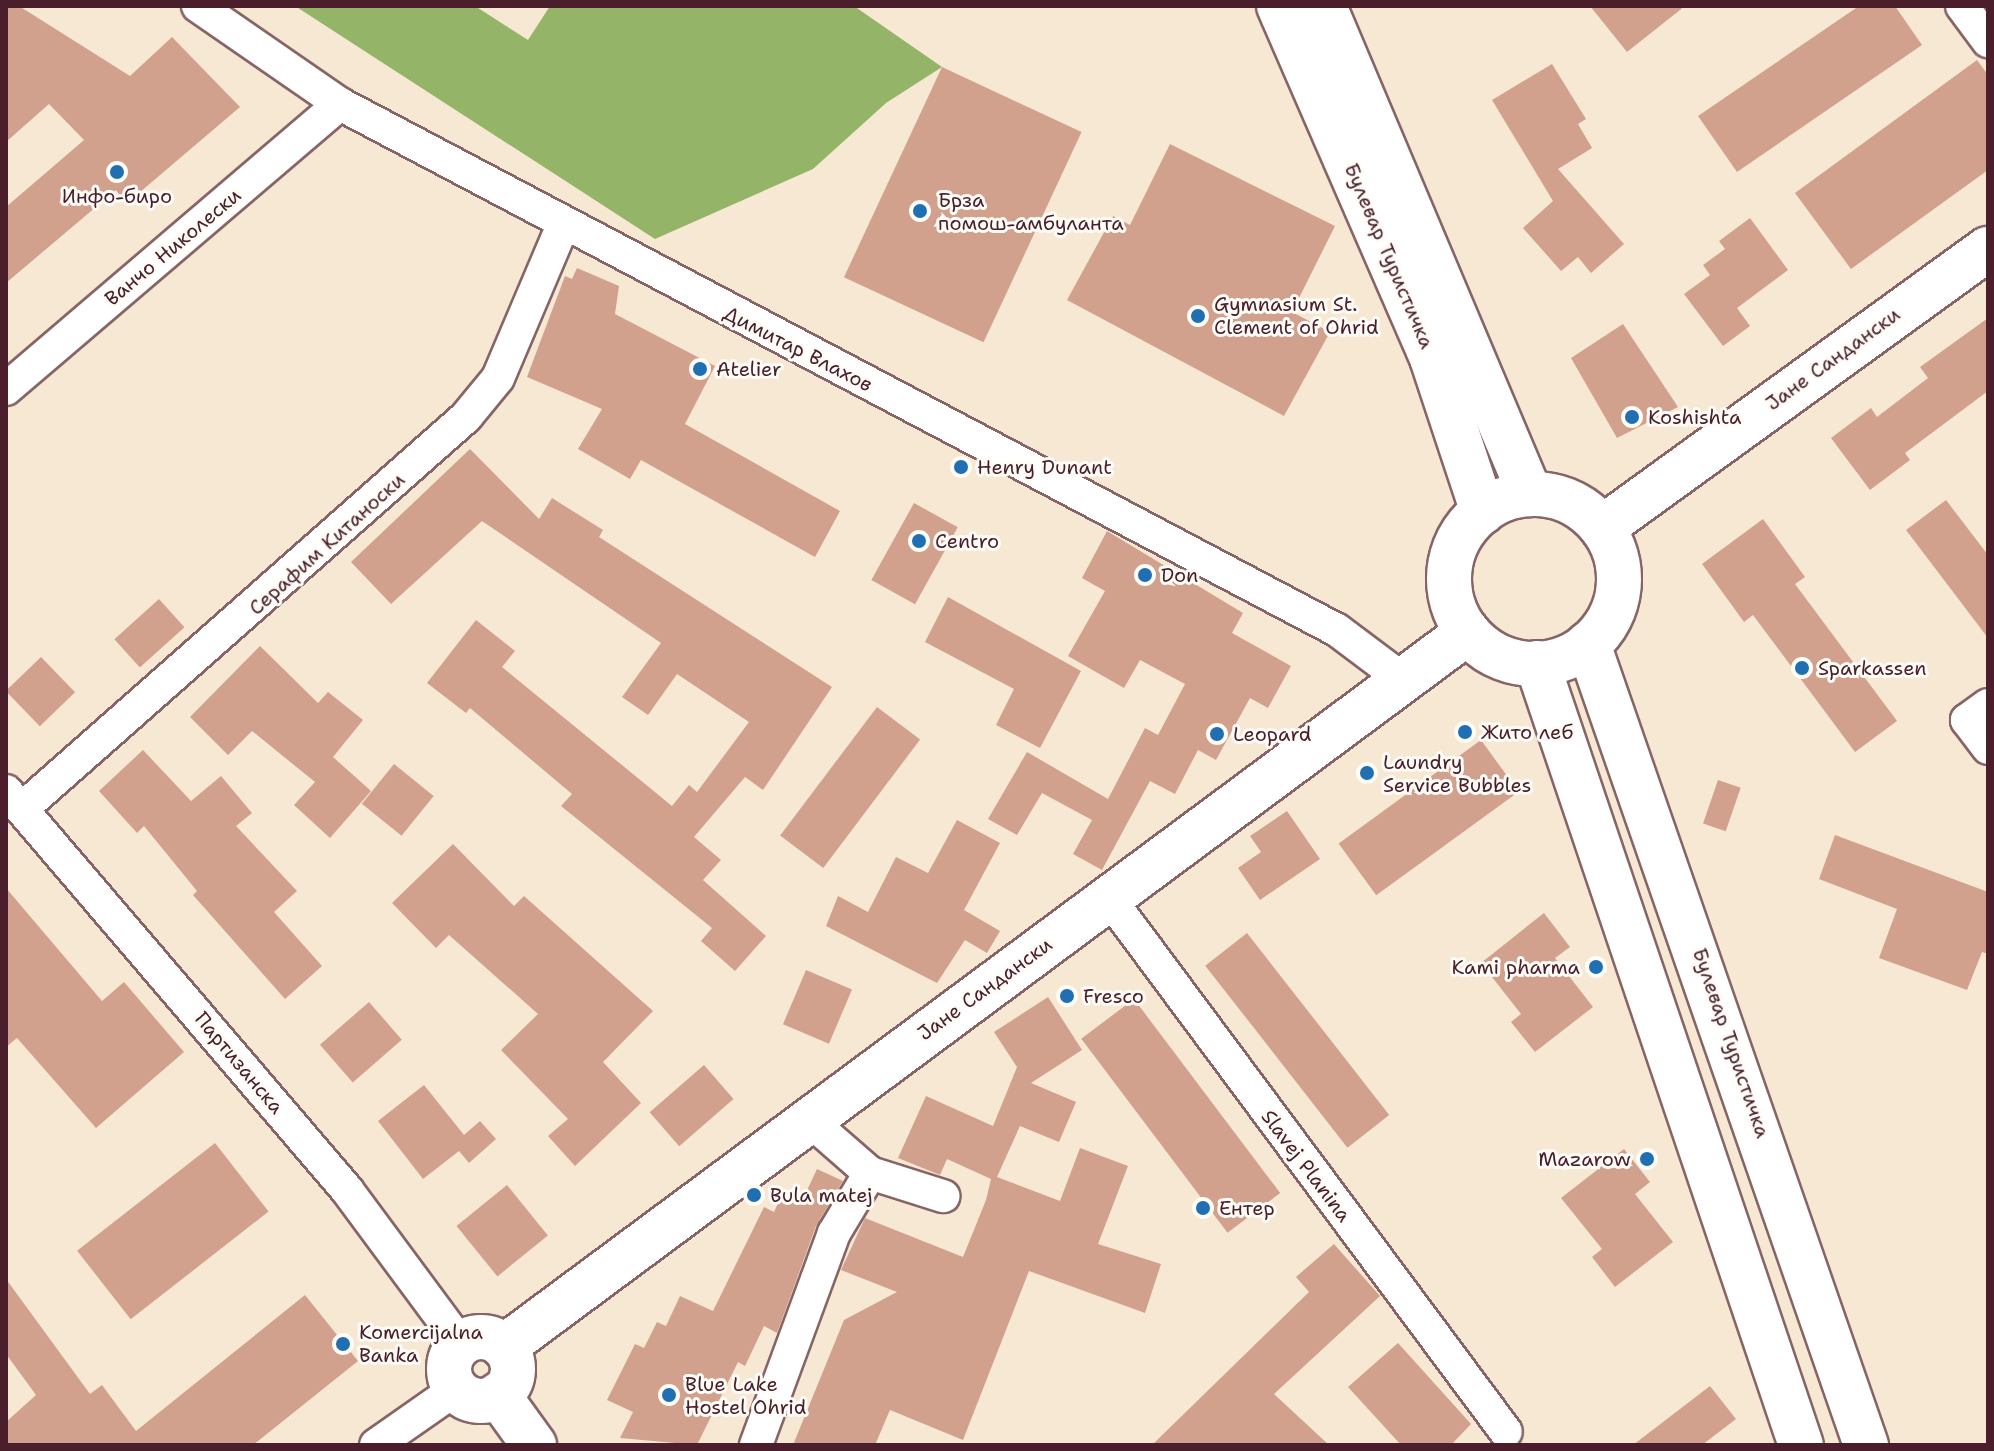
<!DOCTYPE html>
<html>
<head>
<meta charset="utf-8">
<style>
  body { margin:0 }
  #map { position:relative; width:1994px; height:1451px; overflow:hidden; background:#f7e8d4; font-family:"Shantell Sans",sans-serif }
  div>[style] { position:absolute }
  .forest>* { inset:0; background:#94b467 }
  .building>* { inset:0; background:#d1a18e; transform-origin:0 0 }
  .roads { filter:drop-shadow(2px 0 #876566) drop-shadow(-2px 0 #876566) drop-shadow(0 2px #876566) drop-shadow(0 -2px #876566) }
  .street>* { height:32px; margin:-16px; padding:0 16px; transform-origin:16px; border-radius:16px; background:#fff }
  .secondary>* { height:44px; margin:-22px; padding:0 22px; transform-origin:22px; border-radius:22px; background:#fff }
  .secondary>.ring { margin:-22px; padding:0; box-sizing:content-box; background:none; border:44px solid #fff; border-radius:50% }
  .dots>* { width:22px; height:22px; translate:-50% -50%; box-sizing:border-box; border:4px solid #fdfcf7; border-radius:50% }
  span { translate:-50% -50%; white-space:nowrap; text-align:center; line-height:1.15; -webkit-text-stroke:6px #fdfcf7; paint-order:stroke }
  .poi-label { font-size:20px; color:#4a1f2b }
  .left { translate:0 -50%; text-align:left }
  .right { translate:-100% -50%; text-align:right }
  .street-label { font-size:20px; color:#4a1f2b }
  .frame { position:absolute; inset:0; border:8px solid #4a1f2b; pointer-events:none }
</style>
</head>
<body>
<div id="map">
  <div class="forest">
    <div style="clip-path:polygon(295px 6px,475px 6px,528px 40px,550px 6px,854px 6px,942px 67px,886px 103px,813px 169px,655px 239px)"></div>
  </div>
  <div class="building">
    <div style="clip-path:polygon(6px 6px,19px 6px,130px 76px,172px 37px,240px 107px,126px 204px,116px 190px,6px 283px,6px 207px,84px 140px,49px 104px,6px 142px)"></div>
    <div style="clip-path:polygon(1590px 6px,1685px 6px,1627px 52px)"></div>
    <div style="clip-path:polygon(1859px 6px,1895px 6px,1922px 45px,1737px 172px,1698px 116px)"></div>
    <div style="clip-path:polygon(1977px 60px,1988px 75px,1988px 170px,1851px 269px,1795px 193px)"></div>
    <div style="clip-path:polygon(1552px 64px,1586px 119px,1578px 124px,1592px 148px,1558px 169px,1624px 244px,1591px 273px,1578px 257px,1561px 271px,1523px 228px,1553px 201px,1492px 100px)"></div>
    <div style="left:942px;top:67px;width:154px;height:232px;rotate:25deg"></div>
    <div style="clip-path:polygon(1170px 144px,1335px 226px,1292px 312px,1330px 332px,1284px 416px,1067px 300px,1113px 216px,1130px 225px)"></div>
    <div style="clip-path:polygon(1750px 218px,1788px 270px,1737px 308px,1750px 326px,1723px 346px,1684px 294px,1710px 275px,1703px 265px,1725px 249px,1719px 241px)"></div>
    <div style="clip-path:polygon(577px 268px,619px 286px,615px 314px,715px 366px,685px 424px,840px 511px,815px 557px,641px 460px,630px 479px,578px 449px,602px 409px,527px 377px,565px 276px,572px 279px)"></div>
    <div style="clip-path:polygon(1988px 318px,1988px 391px,1905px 453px,1910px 460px,1870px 490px,1831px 438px,1871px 408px,1877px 417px,1928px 378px,1920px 367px)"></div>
    <div style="clip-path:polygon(1623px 324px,1678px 407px,1617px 438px,1571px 358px)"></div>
    <div style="clip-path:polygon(470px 449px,539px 519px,552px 498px,603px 530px,599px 537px,832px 687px,763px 790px,745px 777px,694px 837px,721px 860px,703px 880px,766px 936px,735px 971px,701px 941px,712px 928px,561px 806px,572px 794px,470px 708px,466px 713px,427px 683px,476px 620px,515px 651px,502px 667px,672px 806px,689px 785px,697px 792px,749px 722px,677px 674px,648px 715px,622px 697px,661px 643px,482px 521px,391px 604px,351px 562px)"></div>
    <div style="clip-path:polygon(1946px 500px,1988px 555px,1988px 638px,1906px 530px)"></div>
    <div style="left:914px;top:503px;width:50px;height:88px;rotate:29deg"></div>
    <div style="clip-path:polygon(1763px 519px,1805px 577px,1795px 584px,1897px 721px,1855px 752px,1753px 615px,1744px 622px,1702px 564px)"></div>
    <div style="clip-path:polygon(1107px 531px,1243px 613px,1232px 633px,1291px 666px,1268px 708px,1250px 698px,1216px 760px,1198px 750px,1175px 794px,1150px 781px,1102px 870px,1073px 854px,1092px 820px,1042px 793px,1017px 835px,988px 819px,1027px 752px,1108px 799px,1145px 728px,1158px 735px,1185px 684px,1140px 660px,1124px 688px,1068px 656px,1105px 591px,1082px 578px)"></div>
    <div style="clip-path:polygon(948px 597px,1081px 671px,1040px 748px,996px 725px,1014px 689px,925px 642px)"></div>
    <div style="left:159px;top:599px;width:38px;height:60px;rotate:48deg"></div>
    <div style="clip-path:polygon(260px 646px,318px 703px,328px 692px,363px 720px,333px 757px,371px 791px,330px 838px,294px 805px,315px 782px,252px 731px,228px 755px,190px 717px)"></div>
    <div style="left:41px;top:657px;width:49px;height:49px;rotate:46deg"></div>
    <div style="left:877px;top:707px;width:54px;height:161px;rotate:37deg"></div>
    <div style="left:1481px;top:740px;width:64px;height:176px;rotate:54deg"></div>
    <div style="clip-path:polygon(143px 750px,191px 801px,221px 776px,252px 813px,236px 826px,297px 891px,274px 912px,322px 966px,285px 999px,193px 895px,197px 891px,144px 826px,137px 833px,99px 791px)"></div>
    <div style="left:394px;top:764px;width:51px;height:51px;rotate:39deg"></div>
    <div style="left:1718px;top:780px;width:24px;height:46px;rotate:19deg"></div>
    <div style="clip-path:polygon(1287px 811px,1320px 859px,1260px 900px,1238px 868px,1261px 852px,1250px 836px)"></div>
    <div style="clip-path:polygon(957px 820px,1000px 843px,964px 910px,1000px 931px,987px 953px,965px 940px,937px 983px,826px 926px,838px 896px,868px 912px,896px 857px,928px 873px)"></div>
    <div style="clip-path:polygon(1835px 835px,1988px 892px,1988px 954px,1982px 952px,1967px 990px,1879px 958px,1897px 909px,1819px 879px)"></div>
    <div style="clip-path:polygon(453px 844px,514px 906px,524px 896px,653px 1011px,603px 1062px,641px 1103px,575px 1166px,548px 1136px,568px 1119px,501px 1050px,538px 1014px,449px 935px,436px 948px,392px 903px)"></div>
    <div style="clip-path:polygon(6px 888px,102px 1001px,124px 982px,184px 1052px,96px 1128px,17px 1038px,6px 1047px)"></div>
    <div style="clip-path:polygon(1544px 913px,1570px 947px,1555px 958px,1593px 1007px,1535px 1052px,1511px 1022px,1521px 1014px,1481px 963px)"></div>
    <div style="left:1247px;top:933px;width:231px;height:53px;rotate:52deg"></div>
    <div style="left:806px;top:970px;width:50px;height:59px;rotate:23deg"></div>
    <div style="clip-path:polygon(1048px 997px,1082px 1050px,1031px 1083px,1076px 1102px,1059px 1142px,1020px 1126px,997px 1177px,1060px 1201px,1080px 1148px,1128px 1166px,1098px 1244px,1161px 1264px,1145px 1313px,1029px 1271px,963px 1440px,890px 1410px,875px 1445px,793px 1445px,844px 1320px,897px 1292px,841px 1270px,865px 1218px,963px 1257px,986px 1200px,991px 1179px,947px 1159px,940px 1175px,898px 1158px,926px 1096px,993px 1126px,1017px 1067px,994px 1032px)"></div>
    <div style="left:1134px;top:999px;width:243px;height:66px;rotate:53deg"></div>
    <div style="left:369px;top:1002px;width:50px;height:65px;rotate:49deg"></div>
    <div style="left:704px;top:1065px;width:45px;height:72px;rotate:49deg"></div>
    <div style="clip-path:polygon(424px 1085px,464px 1135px,480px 1121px,496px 1139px,469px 1163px,459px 1151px,423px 1179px,378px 1121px)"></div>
    <div style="left:215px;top:1143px;width:87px;height:175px;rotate:52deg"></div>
    <div style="clip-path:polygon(1624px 1149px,1650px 1182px,1635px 1194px,1673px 1242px,1615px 1287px,1592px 1257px,1602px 1249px,1561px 1198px)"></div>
    <div style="clip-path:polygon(817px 1169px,843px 1181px,816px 1226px,777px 1333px,764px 1326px,745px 1366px,738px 1362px,697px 1445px,620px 1438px,633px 1412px,607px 1400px,635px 1344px,644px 1348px,657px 1322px,666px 1326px,680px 1296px,713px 1311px,764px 1207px,774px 1212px,784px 1190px,803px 1199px)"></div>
    <div style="left:507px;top:1185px;width:65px;height:65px;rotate:51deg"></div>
    <div style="clip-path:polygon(1334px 1244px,1380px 1296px,1274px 1394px,1329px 1445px,1152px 1445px,1309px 1292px,1296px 1277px)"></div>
    <div style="clip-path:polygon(6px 1279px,90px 1394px,102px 1385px,136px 1431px,305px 1295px,358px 1361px,253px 1445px,6px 1445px,6px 1422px,36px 1395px,6px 1354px)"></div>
    <div style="clip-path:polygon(1398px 1343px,1471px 1424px,1451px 1445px,1401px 1445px,1348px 1387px)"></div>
    <div style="clip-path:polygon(1710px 1386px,1736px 1419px,1702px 1445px,1633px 1445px)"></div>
  </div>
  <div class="roads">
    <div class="street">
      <div style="left:198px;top:6px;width:173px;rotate:34.6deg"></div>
      <div style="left:340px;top:104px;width:1127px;rotate:27.82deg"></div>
      <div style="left:1337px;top:630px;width:85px;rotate:36.9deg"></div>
      <div style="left:1962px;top:6px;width:44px;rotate:53.4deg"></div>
      <div style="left:6px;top:389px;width:439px;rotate:-40.5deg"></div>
      <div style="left:1988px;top:705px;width:26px;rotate:144deg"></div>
      <div style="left:1967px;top:720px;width:35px;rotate:53deg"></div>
      <div style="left:6px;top:791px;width:525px;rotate:49.48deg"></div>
      <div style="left:347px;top:1190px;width:192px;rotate:53.5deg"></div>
      <div style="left:23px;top:808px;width:591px;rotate:-41.43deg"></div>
      <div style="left:466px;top:417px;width:50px;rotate:-50.6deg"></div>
      <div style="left:498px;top:378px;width:164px;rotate:-67deg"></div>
      <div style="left:1109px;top:898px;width:665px;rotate:53.37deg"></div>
      <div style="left:808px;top:1119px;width:82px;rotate:41.1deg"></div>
      <div style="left:870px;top:1173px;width:77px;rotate:17.5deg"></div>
      <div style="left:376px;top:1445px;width:98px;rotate:-35deg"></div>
      <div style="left:756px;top:1445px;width:226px;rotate:-69.8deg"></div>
      <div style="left:834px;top:1233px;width:70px;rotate:-59deg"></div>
    </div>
    <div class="secondary">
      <div style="left:1279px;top:6px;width:384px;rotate:66.5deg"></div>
      <div style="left:1432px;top:358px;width:162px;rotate:71.7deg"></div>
      <div style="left:1324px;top:6px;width:530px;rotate:67.11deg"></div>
      <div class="ring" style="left:1449px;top:494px;width:126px;height:126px"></div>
      <div style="left:1602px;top:528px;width:476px;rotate:-35.9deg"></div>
      <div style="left:1588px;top:644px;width:848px;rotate:70.86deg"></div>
      <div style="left:1537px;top:663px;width:825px;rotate:71.35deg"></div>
      <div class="ring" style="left:449px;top:1337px;width:20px;height:20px"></div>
      <div style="left:504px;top:1347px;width:1200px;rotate:-36.56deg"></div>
      <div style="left:498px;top:1395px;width:62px;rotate:54.2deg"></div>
    </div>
  </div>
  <div class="dots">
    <div style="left:117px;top:172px;background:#1f6fb2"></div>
    <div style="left:920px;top:211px;background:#1f6fb2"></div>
    <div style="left:1198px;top:316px;background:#1f6fb2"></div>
    <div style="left:700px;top:369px;background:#1f6fb2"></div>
    <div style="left:1632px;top:417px;background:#1f6fb2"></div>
    <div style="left:961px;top:467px;background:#1f6fb2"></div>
    <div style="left:919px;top:541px;background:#1f6fb2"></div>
    <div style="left:1145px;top:575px;background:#1f6fb2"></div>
    <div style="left:1802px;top:668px;background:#1f6fb2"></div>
    <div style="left:1465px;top:732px;background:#1f6fb2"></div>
    <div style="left:1217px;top:734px;background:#1f6fb2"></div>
    <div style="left:1367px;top:773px;background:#1f6fb2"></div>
    <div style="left:1596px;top:967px;background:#1f6fb2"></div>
    <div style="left:1067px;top:996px;background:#1f6fb2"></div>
    <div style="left:1647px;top:1159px;background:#1f6fb2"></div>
    <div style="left:754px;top:1195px;background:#1f6fb2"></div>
    <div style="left:1203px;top:1208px;background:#1f6fb2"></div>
    <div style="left:343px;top:1344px;background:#1f6fb2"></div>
    <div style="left:669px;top:1395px;background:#1f6fb2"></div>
  </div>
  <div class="poi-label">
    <span style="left:117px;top:196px">Инфо-биро</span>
    <span class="left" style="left:938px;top:212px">Брза<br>помош-амбуланта</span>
    <span class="left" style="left:1214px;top:316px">Gymnasium St.<br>Clement of Ohrid</span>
    <span class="left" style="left:716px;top:369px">Atelier</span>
    <span class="left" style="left:1648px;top:417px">Koshishta</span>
    <span class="left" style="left:977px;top:467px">Henry Dunant</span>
    <span class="left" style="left:935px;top:541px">Centro</span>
    <span class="left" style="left:1161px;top:575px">Don</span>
    <span class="left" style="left:1818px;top:668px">Sparkassen</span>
    <span class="left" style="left:1481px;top:732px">Жито леб</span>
    <span class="left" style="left:1233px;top:734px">Leopard</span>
    <span class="left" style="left:1383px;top:774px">Laundry<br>Service Bubbles</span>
    <span class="right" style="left:1580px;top:967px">Kami pharma</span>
    <span class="left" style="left:1083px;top:996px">Fresco</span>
    <span class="right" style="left:1631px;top:1159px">Mazarow</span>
    <span class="left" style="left:770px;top:1195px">Bula matej</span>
    <span class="left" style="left:1219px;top:1208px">Ентер</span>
    <span class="left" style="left:359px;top:1344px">Komercijalna<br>Banka</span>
    <span class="left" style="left:685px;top:1396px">Blue Lake<br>Hostel Ohrid</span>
  </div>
  <div class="street-label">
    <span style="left:173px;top:247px;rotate:-40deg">Ванчо Николески</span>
    <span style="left:1389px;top:256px;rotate:67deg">Булевар Туристичка</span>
    <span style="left:798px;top:349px;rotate:27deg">Димитар Влахов</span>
    <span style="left:1833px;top:359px;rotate:-36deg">Јане Сандански</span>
    <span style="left:327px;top:544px;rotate:-42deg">Серафим Китаноски</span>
    <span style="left:985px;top:989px;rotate:-36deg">Јане Сандански</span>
    <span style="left:1731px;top:1043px;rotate:71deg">Булевар Туристичка</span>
    <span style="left:239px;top:1063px;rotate:50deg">Партизанска</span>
    <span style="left:1306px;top:1166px;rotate:53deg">Slavej Planina</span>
  </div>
  <div class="frame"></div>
</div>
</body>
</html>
